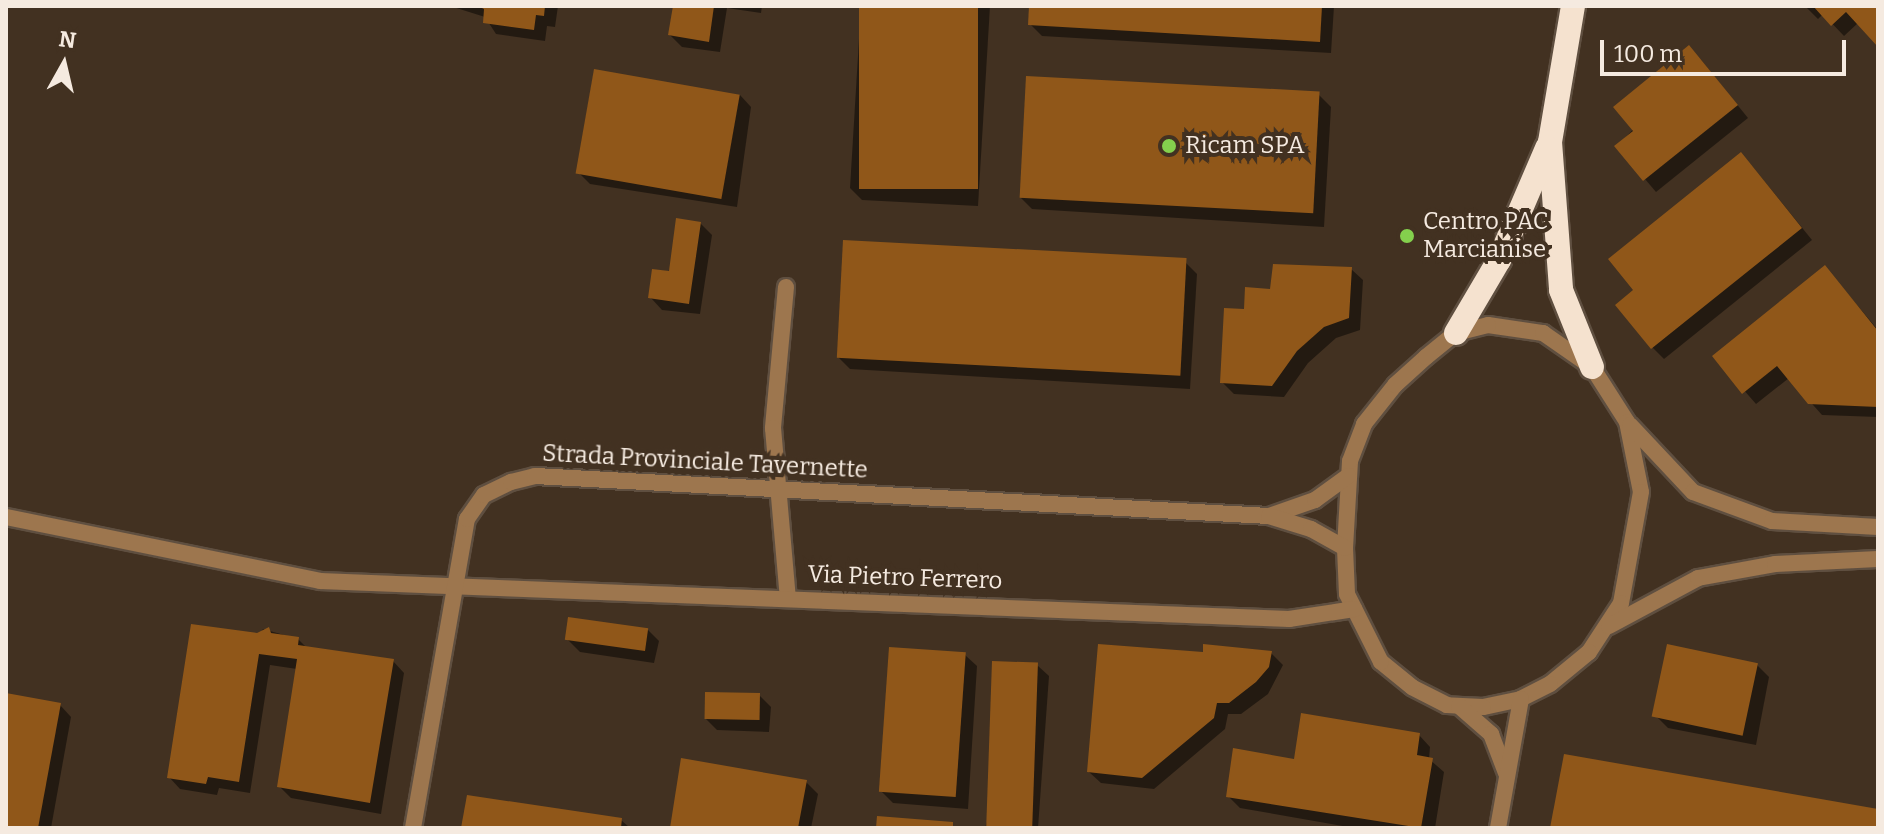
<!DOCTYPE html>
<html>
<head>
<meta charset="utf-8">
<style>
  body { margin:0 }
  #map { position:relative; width:1884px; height:834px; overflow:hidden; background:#423121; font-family:Bitter,serif }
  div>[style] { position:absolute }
  .shadow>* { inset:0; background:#0007 }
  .building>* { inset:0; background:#905719; transform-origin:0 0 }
  .roads { filter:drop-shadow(2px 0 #5f4f40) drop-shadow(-2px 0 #5f4f40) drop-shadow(0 2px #5f4f40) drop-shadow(0 -2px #5f4f40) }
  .street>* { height:16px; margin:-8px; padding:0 8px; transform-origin:8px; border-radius:8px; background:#9d764e }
  .highway>* { height:24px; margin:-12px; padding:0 12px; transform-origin:12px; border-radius:12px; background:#f5e2cf }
  .dots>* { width:22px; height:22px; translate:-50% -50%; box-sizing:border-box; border:4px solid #423121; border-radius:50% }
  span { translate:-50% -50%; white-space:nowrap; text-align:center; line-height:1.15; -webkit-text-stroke:8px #423121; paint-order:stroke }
  .poi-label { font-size:24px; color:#f5eae0 }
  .left { translate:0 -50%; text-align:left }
  .street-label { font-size:24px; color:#f5eae0 }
  .frame { position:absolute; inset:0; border:8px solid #f5eae0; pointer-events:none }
  .north { position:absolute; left:24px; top:24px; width:80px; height:80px; -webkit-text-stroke:6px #423121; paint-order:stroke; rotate:8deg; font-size:22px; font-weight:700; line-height:32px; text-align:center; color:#f5eae0 }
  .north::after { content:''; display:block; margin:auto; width:28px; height:36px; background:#f5eae0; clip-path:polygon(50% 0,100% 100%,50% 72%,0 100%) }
  .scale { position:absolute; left:1600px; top:40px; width:246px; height:36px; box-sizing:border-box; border:4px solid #f5eae0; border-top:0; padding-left:10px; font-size:24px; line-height:28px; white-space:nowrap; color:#f5eae0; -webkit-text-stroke:6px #423121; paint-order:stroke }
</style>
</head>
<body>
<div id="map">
  <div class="shadow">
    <div style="clip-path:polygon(450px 6px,558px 6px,555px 27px,547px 26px,545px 41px,496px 34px,485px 17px)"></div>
    <div style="clip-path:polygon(675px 6px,762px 6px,761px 13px,727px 8px,720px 52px,682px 47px,670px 35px)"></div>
    <div style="clip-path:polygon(861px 6px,990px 6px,978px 206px,862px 200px,850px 188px)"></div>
    <div style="clip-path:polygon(1031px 6px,1334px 6px,1331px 53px,1042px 36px,1030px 24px)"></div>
    <div style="clip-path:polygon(1805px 6px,1878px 6px,1878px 44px,1858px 23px,1844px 36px,1823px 14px,1818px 19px)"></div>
    <div style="clip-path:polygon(1701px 60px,1748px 118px,1656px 192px,1617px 146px)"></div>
    <div style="clip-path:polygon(740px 95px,751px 107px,737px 207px,590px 184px,578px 172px)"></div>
    <div style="clip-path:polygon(1319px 95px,1331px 107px,1324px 227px,1032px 209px,1021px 198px)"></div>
    <div style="clip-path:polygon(1752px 166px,1812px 240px,1664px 359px,1653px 348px,1636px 291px)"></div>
    <div style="clip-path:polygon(700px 223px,712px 235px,700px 314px,662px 310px,651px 298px)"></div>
    <div style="clip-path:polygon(1185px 262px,1197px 274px,1190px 389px,850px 369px,838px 357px)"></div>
    <div style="clip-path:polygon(1351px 269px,1363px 280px,1360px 330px,1336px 338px,1308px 363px,1284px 397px,1234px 394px,1222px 382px,1246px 311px,1272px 291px)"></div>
    <div style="clip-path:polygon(1836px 280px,1878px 330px,1878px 417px,1822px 415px,1789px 378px,1756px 404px,1715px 357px)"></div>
    <div style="clip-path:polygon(263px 629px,298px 639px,308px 649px,393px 661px,404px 673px,381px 814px,291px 798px,279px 786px,297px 669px,270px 665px,250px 793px,219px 788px,217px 795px,180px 789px,169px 777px)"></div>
    <div style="clip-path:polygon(647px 629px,659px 641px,654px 663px,580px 652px,568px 640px)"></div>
    <div style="clip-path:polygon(1271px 653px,1283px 665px,1268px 694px,1241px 714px,1228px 714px,1225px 729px,1154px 789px,1101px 783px,1089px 772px,1205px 654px)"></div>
    <div style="clip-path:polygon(965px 655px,977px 666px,968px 809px,893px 803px,881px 791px)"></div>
    <div style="clip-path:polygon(1037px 665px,1049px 676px,1038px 828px,985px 828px)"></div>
    <div style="clip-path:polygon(1757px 665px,1769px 677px,1756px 745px,1668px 728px,1656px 716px)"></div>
    <div style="clip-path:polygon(6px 695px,60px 705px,71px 717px,51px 828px,6px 828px)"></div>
    <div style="clip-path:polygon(759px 695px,771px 707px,769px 732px,717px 730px,705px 718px)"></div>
    <div style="clip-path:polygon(1419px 735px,1430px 747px,1429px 759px,1444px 772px,1435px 828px,1354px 828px,1240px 808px,1228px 796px,1296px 761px)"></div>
    <div style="clip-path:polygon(806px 782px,818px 794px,811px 828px,672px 828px)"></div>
    <div style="clip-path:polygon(621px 820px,630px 828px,463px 828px)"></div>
  </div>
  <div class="building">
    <div style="clip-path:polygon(478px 6px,545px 6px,544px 16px,536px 15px,534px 30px,483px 23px,484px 9px)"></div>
    <div style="clip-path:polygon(673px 6px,714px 6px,709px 42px,668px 35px)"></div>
    <div style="left:859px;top:6px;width:119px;height:183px"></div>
    <div style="clip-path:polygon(1029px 6px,1322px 6px,1320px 42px,1028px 25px)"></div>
    <div style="clip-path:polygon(1813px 6px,1878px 6px,1878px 47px,1846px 12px,1831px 26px)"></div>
    <div style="clip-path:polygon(1689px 45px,1738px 105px,1643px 181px,1614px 146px,1633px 131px,1613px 107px)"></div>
    <div style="left:594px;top:69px;width:148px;height:106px;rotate:10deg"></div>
    <div style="left:1026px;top:76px;width:294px;height:122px;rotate:3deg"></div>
    <div style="clip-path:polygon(1741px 152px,1802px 228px,1651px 349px,1615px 305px,1633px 290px,1608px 259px)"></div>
    <div style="clip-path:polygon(676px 218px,701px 222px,689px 304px,648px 298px,652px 269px,669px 271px)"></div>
    <div style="left:843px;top:240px;width:344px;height:118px;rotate:3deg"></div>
    <div style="clip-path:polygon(1273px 264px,1352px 267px,1349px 318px,1324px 327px,1297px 351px,1272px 386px,1220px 383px,1224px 308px,1244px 309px,1245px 287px,1270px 289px)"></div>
    <div style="clip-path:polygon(1825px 265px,1878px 331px,1878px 407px,1808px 404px,1777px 366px,1742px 394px,1712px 356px)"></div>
    <div style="left:568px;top:617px;width:81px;height:23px;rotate:8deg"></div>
    <div style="clip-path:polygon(191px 624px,257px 633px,269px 627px,271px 633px,299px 637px,298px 645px,394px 659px,370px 803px,277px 787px,297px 659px,259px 654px,239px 782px,208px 777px,206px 784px,167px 778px)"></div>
    <div style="clip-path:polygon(1098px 644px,1203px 652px,1203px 644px,1272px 651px,1269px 667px,1256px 682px,1229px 703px,1217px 703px,1214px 718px,1142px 778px,1087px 772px)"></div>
    <div style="left:1667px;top:644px;width:93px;height:74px;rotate:12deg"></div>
    <div style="left:889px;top:647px;width:77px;height:145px;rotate:4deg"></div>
    <div style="left:992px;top:661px;width:46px;height:167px;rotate:2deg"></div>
    <div style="left:705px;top:692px;width:55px;height:27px;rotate:1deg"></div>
    <div style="clip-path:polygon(6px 693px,61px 703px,38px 828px,6px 828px)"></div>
    <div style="clip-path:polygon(1301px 713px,1420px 733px,1417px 755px,1433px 758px,1421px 828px,1226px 797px,1233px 748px,1294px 759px)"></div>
    <div style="clip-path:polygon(1564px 754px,1878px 809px,1878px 828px,1550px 828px)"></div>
    <div style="clip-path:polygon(681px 758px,807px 780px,798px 828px,670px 828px)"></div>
    <div style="clip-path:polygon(467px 795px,622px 818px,621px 828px,461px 828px)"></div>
    <div style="clip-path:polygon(877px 816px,953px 822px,953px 828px,876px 828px)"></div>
  </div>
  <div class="roads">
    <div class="street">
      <div style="left:786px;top:287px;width:142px;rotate:95.3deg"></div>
      <div style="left:773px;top:428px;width:171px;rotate:85deg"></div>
      <div style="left:1488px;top:325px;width:56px;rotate:8.3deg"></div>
      <div style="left:1543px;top:333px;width:60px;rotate:34.8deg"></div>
      <div style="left:1592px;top:367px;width:65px;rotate:57.5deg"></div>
      <div style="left:1627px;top:422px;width:71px;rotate:78.7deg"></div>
      <div style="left:1641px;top:492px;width:113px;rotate:100.2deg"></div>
      <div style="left:1621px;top:603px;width:59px;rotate:123.1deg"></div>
      <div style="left:1589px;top:652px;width:50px;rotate:140.6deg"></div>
      <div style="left:1550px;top:684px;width:33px;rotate:153deg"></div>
      <div style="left:1521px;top:699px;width:39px;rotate:168deg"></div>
      <div style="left:1483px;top:707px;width:36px;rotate:-177deg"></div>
      <div style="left:1447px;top:705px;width:39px;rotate:-153deg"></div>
      <div style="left:1412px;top:687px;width:40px;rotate:-141deg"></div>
      <div style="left:1381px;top:662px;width:76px;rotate:-116.6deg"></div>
      <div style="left:1347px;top:594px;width:46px;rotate:-92.5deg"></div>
      <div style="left:1345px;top:548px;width:87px;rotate:-86.7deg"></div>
      <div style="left:1350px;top:461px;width:40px;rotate:-69deg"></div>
      <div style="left:1364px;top:424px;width:50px;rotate:-51.5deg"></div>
      <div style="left:1395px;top:385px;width:42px;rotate:-42.1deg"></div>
      <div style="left:1426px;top:357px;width:38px;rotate:-39deg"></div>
      <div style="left:1456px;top:333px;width:33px;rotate:-14deg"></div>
      <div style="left:1630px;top:425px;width:92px;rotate:46.8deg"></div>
      <div style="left:1693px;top:492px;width:84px;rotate:20.2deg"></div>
      <div style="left:1772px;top:521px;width:106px;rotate:3.2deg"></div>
      <div style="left:1269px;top:516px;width:49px;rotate:-19.2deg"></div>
      <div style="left:1315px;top:500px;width:41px;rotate:-36deg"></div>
      <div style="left:6px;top:517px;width:320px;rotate:11.5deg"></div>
      <div style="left:320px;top:581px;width:970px;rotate:2.25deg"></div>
      <div style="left:1289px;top:619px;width:66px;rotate:-8.7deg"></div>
      <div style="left:1609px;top:626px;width:101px;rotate:-28.3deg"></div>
      <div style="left:1698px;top:578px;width:78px;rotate:-10.3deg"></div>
      <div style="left:1775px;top:564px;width:103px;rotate:-2.8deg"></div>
      <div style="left:1459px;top:706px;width:43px;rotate:41.2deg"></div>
      <div style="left:1491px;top:734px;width:42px;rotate:69deg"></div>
      <div style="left:413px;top:828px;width:314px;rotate:-80.1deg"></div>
      <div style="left:467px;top:519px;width:29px;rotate:-55deg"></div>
      <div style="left:484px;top:495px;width:30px;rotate:-26deg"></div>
      <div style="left:511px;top:482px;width:25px;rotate:-14deg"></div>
      <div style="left:535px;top:476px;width:735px;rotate:3.12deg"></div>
      <div style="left:1269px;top:516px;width:44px;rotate:17.2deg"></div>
      <div style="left:1311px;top:529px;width:39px;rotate:29deg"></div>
      <div style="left:1498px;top:828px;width:131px;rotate:-79.9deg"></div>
    </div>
    <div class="highway">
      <div style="left:1573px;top:6px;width:138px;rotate:99.6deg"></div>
      <div style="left:1550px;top:142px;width:148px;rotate:85.7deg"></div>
      <div style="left:1561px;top:290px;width:83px;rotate:68.1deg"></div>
      <div style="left:1456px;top:333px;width:85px;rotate:-59.5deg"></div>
      <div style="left:1499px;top:260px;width:122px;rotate:-66.8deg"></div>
    </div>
  </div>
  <div class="dots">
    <div style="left:1169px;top:146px;background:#84d04d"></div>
    <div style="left:1407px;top:236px;background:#84d04d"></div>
  </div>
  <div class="poi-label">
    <span class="left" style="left:1185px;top:146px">Ricam SPA</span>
    <span class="left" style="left:1423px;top:236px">Centro PAC<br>Marcianise</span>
  </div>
  <div class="street-label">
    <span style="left:705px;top:462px;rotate:3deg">Strada Provinciale Tavernette</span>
    <span style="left:905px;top:578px;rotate:2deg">Via Pietro Ferrero</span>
  </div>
  <div class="frame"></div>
  <div class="north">N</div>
  <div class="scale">100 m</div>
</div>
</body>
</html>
